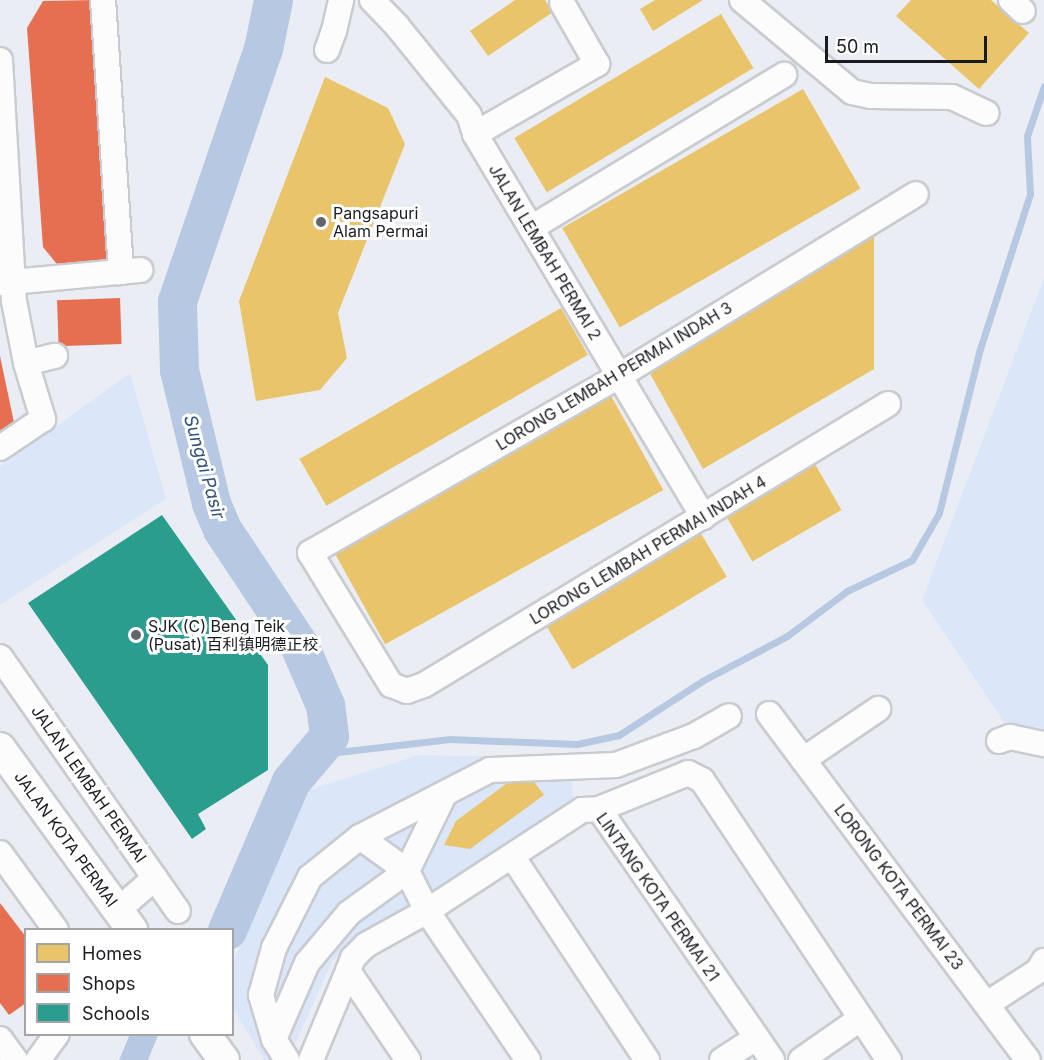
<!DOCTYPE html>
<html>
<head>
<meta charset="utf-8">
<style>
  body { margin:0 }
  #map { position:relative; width:1044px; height:1060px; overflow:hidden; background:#eaeef4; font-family:Inter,"Noto Sans SC",sans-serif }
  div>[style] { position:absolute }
  .green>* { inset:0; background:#dbe7f8 }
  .water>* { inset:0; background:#b7c9e2 }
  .homes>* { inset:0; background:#e9c46a; transform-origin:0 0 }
  .shops>* { inset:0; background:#e76f51; transform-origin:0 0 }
  .schools>* { inset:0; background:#2a9d8f }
  .stream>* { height:7px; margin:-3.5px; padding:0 3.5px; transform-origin:3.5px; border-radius:3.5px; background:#b7c9e2 }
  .river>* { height:39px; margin:-19.5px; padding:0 19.5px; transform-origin:19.5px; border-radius:19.5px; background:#b7c9e2 }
  .roads { filter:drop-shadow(2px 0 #c8cbd0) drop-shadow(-2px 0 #c8cbd0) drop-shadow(0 2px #c8cbd0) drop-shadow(0 -2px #c8cbd0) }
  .minor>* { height:24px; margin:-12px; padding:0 12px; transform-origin:12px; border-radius:12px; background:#fcfcfd }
  .major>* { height:30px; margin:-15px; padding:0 15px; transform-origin:15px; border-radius:15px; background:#fcfcfd }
  .dots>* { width:16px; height:16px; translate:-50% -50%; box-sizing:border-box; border:3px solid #fff; border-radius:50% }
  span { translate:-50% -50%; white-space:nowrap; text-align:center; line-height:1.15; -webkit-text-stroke:6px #fff; paint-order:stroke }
  .poi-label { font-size:16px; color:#191b1f }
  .left { translate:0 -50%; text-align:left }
  .street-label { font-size:16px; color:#191b1f }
  .water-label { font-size:18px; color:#31517f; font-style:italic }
  .legend { position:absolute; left:24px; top:928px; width:210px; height:108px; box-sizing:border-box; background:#fff; border:2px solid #a3a4a5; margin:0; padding:8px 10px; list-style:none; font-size:18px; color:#191b1f }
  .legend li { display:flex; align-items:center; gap:12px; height:30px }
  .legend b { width:30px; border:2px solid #a3a4a5 }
  .scale { position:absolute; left:825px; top:36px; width:162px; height:27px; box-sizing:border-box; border:3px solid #191b1f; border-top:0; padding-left:8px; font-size:18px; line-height:21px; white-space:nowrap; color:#191b1f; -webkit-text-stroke:4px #fff; paint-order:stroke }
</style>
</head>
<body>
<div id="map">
  <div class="green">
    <div style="clip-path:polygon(1044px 278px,1044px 729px,1004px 722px,922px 600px)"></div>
    <div style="clip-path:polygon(130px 373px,166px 499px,0 605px,0 467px)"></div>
    <div style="clip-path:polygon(419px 755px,571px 758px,573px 799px,333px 960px,288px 1060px,264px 1060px,233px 1008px,233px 962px,305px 791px)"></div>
  </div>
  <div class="water">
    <div style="clip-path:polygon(130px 1034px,158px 1035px,148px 1060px,119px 1060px)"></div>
  </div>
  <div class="homes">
    <div style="clip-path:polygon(515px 0,545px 0,553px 12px,488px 56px,470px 31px)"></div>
    <div style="clip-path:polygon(655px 0,703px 0,653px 31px,640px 9px)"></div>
    <div style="clip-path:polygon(911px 0,991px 0,1029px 33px,979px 89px,896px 16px)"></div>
    <div style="left:721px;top:14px;width:63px;height:241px;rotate:59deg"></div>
    <div style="clip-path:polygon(325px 77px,388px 108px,405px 144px,338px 313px,347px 358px,320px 390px,256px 401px,239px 301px)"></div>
    <div style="left:803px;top:89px;width:115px;height:278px;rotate:60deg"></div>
    <div style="clip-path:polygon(874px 235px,874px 369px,703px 469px,648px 370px)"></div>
    <div style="left:561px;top:308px;width:54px;height:302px;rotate:60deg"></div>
    <div style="left:609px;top:392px;width:112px;height:318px;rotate:61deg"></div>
    <div style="left:815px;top:464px;width:53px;height:103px;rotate:60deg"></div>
    <div style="left:697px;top:527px;width:58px;height:180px;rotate:59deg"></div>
    <div style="clip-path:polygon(525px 770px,544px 795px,470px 849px,444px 845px,456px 821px)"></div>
  </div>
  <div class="shops">
    <div style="clip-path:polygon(96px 0,111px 263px,61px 269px,43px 247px,27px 28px,43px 1px)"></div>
    <div style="left:120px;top:298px;width:46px;height:63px;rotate:88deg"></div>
    <div style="clip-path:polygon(0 356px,16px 432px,0 436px)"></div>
    <div style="clip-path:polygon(0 903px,26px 937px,26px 1003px,9px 1015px,0 1003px)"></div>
  </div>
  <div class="schools">
    <div style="clip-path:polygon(162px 515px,268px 665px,268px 770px,198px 814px,206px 829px,192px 839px,28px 603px)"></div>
  </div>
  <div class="stream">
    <div style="left:312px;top:755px;width:139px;rotate:-6.6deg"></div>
    <div style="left:450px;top:739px;width:127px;rotate:2.3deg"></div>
    <div style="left:577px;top:744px;width:43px;rotate:-12.1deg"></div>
    <div style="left:619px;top:735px;width:99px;rotate:-33deg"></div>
    <div style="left:702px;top:681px;width:96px;rotate:-27.9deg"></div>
    <div style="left:787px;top:636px;width:75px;rotate:-36.9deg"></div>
    <div style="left:847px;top:591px;width:72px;rotate:-25.5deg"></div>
    <div style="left:912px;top:560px;width:54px;rotate:-60.1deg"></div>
    <div style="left:939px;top:513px;width:166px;rotate:-76deg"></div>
    <div style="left:979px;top:352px;width:166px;rotate:-72.1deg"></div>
    <div style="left:1030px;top:194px;width:58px;rotate:-93deg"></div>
    <div style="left:1027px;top:136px;width:53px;rotate:-71.2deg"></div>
  </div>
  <div class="river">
    <div style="left:227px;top:930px;width:162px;rotate:-66.8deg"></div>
    <div style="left:291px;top:781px;width:59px;rotate:-49.8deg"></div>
    <div style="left:329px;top:736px;width:31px;rotate:-97deg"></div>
    <div style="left:325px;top:705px;width:65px;rotate:-113.4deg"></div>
    <div style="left:299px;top:645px;width:139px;rotate:-123.6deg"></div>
    <div style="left:222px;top:529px;width:28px;rotate:-113deg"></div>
    <div style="left:211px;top:503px;width:137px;rotate:-103.5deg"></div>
    <div style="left:179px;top:370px;width:69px;rotate:-91.7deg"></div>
    <div style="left:177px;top:301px;width:266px;rotate:-71.2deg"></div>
    <div style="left:263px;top:49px;width:50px;rotate:-78.5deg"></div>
  </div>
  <div class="roads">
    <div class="minor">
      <div style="left:103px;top:0;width:273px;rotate:86.2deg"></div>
      <div style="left:372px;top:0;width:36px;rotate:46deg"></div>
      <div style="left:397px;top:26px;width:114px;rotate:51deg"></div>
      <div style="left:469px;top:115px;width:20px;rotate:72deg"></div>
      <div style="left:475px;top:134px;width:446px;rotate:59.2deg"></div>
      <div style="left:742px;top:0;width:143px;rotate:39.9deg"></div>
      <div style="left:852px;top:92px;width:19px;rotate:12deg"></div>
      <div style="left:871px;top:96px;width:81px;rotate:0.7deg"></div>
      <div style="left:952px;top:97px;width:38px;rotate:25deg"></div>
      <div style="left:1011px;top:0;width:16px;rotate:43deg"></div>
      <div style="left:327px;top:50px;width:20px;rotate:-70deg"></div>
      <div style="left:334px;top:31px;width:32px;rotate:-77deg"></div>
      <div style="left:0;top:60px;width:241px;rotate:86.7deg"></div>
      <div style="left:14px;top:301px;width:63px;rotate:79deg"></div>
      <div style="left:26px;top:363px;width:59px;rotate:73.1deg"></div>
      <div style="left:43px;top:419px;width:52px;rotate:146deg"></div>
      <div style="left:475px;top:134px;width:141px;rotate:-29.8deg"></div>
      <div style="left:597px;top:64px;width:70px;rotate:-119.8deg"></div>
      <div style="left:531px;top:228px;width:296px;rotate:-31.2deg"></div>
      <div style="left:0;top:283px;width:141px;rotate:-5.3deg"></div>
      <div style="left:26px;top:363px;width:30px;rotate:-14deg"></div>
      <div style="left:888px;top:404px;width:542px;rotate:148.8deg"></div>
      <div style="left:424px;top:685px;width:18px;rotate:161deg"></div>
      <div style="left:407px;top:691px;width:17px;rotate:-159deg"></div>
      <div style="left:391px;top:685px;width:155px;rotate:-121.5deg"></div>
      <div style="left:310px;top:553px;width:356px;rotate:-29.8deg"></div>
      <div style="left:619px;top:376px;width:348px;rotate:-31.5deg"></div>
      <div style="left:0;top:657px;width:310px;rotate:55deg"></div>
      <div style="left:769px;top:714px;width:432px;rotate:53.2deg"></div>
      <div style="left:999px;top:741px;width:12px;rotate:-20deg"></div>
      <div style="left:1010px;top:737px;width:35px;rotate:12deg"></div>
      <div style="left:803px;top:760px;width:91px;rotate:-34.2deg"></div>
      <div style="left:599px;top:809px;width:305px;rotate:55.4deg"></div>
      <div style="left:360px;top:837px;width:58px;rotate:35.9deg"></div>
      <div style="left:407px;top:871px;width:85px;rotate:-64deg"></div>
      <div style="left:0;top:853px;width:95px;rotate:54deg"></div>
      <div style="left:512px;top:856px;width:245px;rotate:56.5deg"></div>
      <div style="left:118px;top:910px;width:49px;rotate:-40.9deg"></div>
      <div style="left:987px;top:1004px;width:61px;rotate:-32.9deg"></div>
      <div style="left:1038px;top:971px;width:12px;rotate:-59deg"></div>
      <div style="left:0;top:1039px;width:26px;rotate:54deg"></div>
      <div style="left:274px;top:1039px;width:46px;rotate:-106.5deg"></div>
      <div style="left:261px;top:995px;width:49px;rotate:-74.5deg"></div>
      <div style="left:274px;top:948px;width:80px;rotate:-63.1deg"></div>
      <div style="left:310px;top:877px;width:64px;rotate:-38.7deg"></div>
      <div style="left:360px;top:837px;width:146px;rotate:-27.3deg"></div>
      <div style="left:490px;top:770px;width:126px;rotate:-2.3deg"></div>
      <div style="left:616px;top:765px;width:83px;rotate:-20.4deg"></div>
      <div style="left:694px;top:736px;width:40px;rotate:-29.7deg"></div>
      <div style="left:38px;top:1060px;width:32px;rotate:-54deg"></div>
      <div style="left:287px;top:1060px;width:25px;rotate:-122deg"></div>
      <div style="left:274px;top:1039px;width:83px;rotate:-66.5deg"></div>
      <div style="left:307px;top:963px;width:65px;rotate:-50deg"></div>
      <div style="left:349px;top:913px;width:72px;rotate:-35.9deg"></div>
      <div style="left:407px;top:871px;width:45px;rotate:63.4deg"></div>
      <div style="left:427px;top:911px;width:180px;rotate:55.9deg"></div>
      <div style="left:311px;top:1060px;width:96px;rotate:-67.4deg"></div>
      <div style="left:408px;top:1060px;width:107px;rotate:-124deg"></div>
      <div style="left:348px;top:971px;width:14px;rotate:-69deg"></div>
      <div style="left:353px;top:958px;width:18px;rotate:-45deg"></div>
      <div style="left:366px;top:945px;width:70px;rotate:-29.1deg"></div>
      <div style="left:427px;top:911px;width:185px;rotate:-33.1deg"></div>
      <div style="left:582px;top:810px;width:17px;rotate:-3deg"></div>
      <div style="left:599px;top:809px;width:96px;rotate:-22deg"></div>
      <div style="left:688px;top:773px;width:16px;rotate:27deg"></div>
      <div style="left:702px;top:780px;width:337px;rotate:56.3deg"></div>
      <div style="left:722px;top:1060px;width:40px;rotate:-32.9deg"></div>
      <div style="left:801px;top:1060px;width:72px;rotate:-34.8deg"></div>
    </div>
    <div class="major">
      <div style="left:0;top:748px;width:225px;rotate:54deg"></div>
      <div style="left:205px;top:1034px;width:32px;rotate:54deg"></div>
    </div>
  </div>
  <div class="dots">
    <div style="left:321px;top:222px;background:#62656a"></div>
    <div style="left:136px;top:635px;background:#62656a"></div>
  </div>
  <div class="poi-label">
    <span class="left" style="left:333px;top:222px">Pangsapuri<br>Alam Permai</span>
    <span class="left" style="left:148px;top:635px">SJK (C) Beng Teik<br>(Pusat) 百利镇明德正校</span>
  </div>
  <div class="street-label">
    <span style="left:545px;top:252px;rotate:59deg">JALAN LEMBAH PERMAI 2</span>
    <span style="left:614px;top:376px;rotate:-31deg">LORONG LEMBAH PERMAI INDAH 3</span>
    <span style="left:648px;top:550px;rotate:-31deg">LORONG LEMBAH PERMAI INDAH 4</span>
    <span style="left:89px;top:784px;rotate:55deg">JALAN LEMBAH PERMAI</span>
    <span style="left:66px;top:839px;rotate:54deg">JALAN KOTA PERMAI</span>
    <span style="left:899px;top:887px;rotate:53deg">LORONG KOTA PERMAI 23</span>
    <span style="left:658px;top:897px;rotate:55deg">LINTANG KOTA PERMAI 21</span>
  </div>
  <div class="water-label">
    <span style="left:204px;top:467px;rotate:74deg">Sungai Pasir</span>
  </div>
  <ul class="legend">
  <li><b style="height:16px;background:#e9c46a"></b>Homes</li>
  <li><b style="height:16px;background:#e76f51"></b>Shops</li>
  <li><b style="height:16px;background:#2a9d8f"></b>Schools</li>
  </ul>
  <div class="scale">50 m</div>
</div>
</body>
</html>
